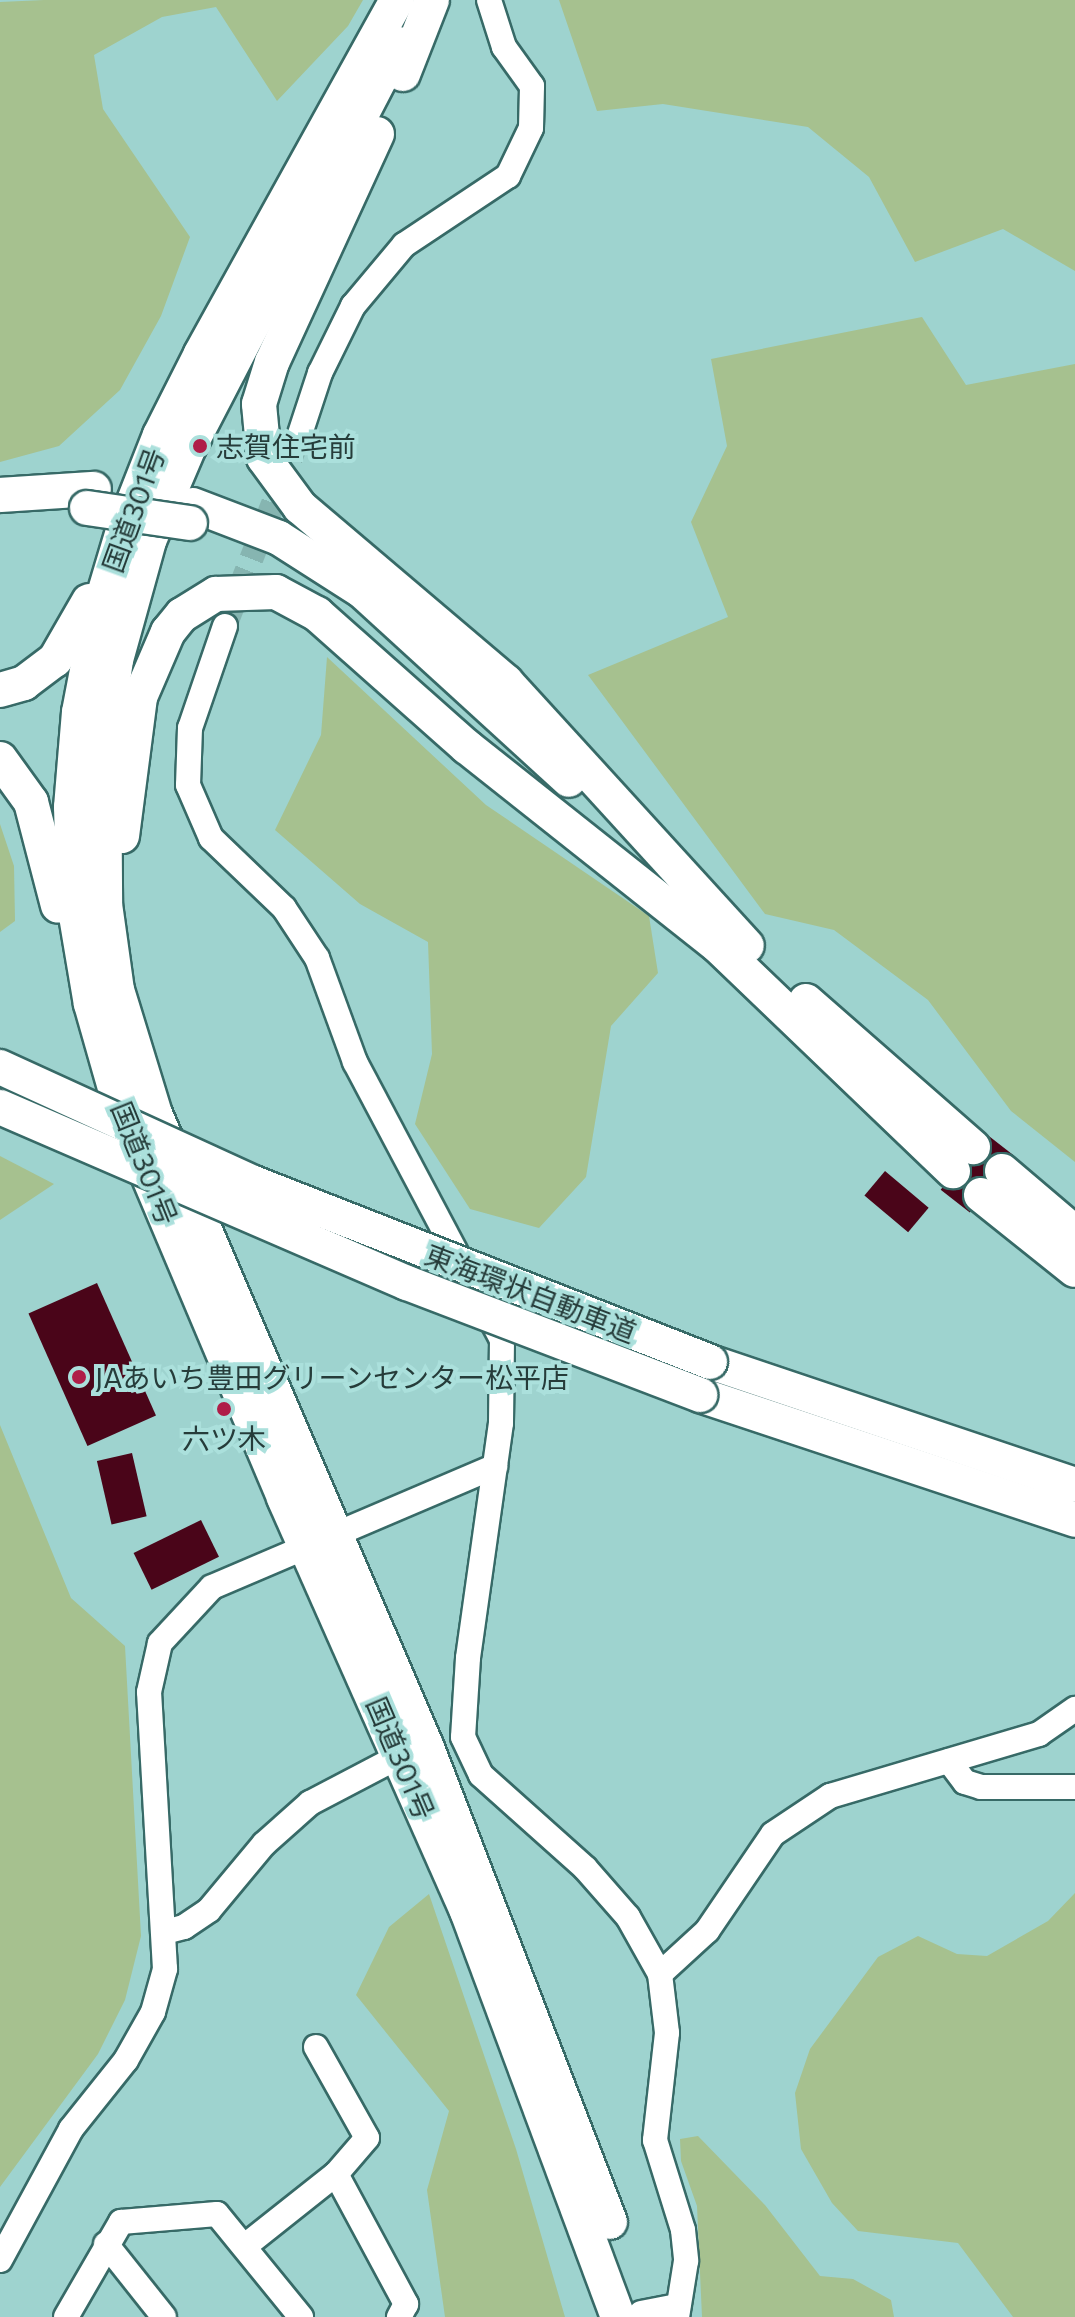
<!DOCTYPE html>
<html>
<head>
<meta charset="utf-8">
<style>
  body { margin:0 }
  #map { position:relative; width:1075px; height:2317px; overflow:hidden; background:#9ed3cf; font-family:Commissioner,"Noto Sans JP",sans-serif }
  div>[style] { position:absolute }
  .green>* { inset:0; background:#a6c18f }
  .building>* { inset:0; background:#4a0519; transform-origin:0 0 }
  .minor-tunnel>* { height:24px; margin-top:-12px; transform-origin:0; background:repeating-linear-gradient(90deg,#86b5b1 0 24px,transparent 0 36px) }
  .roads { filter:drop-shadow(2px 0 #376a67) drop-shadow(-2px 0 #376a67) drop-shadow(0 2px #376a67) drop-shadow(0 -2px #376a67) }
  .minor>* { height:24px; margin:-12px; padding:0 12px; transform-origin:12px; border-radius:12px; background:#fff }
  .highway>* { height:34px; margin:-17px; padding:0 17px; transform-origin:17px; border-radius:17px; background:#fff }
  .bridges { filter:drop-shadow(2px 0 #376a67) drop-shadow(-2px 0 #376a67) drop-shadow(0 2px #376a67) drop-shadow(0 -2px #376a67) }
  .highway-bridge>* { height:34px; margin:-17px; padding:0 17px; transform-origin:17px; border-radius:17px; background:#fff }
  .dots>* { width:22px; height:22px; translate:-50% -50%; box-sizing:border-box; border:4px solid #abe0dc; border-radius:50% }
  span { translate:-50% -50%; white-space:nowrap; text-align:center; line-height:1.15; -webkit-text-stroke:8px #abe0dc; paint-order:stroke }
  .poi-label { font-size:28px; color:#263c3a }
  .left { translate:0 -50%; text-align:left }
  .street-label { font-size:28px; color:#263c3a }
</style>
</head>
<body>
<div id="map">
  <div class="green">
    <div style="clip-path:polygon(44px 0,363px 0,348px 26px,277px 101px,216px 7px,162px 17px,94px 55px,103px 109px,190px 237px,161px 316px,120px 390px,59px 446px,0 462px,0 2px)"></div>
    <div style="clip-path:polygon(559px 0,1075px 0,1075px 271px,1003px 229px,915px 262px,869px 177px,808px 127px,663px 104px,597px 111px)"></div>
    <div style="clip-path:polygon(922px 317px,966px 385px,1075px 364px,1075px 1162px,1011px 1111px,928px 1000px,834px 930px,765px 914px,588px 675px,728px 617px,691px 522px,727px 446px,711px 359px)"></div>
    <div style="clip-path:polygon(327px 657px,486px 805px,649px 916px,658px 973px,611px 1026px,586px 1177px,539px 1228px,470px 1209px,415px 1124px,432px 1054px,428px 942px,360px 904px,275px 830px,321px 735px)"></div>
    <div style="clip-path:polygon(0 824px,14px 866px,15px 921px,0 932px)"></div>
    <div style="clip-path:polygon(0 1156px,54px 1184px,0 1220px)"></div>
    <div style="clip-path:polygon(0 1425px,71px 1598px,125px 1646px,141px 1936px,125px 2000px,98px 2054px,0 2187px)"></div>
    <div style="clip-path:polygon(1075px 1893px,1075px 2317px,1013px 2317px,958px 2243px,858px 2231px,832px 2203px,801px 2149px,795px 2093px,810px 2049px,878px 1957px,918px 1936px,957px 1954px,987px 1956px,1048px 1921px)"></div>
    <div style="clip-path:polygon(429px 1894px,516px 2149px,565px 2317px,445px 2317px,427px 2190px,449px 2111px,356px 1995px,389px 1927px)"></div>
    <div style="clip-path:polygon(698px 2136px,765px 2205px,820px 2276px,853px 2279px,891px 2300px,894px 2317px,702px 2317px,697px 2206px,681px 2161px,680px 2139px)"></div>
  </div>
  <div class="building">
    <div style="left:985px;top:1133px;width:37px;height:72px;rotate:38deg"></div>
    <div style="left:885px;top:1171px;width:57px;height:32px;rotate:40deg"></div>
    <div style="left:97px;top:1283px;width:145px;height:75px;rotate:66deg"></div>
    <div style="left:132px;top:1453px;width:65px;height:36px;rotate:77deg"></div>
    <div style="left:201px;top:1520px;width:41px;height:75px;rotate:64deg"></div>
  </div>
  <div class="minor-tunnel">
    <div style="left:225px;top:626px;width:200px;rotate:-68.6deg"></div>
  </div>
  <div class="roads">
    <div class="minor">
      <div style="left:298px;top:440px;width:71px;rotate:-71.8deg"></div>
      <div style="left:320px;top:373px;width:75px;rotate:-63.8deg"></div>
      <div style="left:353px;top:306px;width:80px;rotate:-50.1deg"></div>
      <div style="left:404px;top:245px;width:125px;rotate:-33.6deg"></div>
      <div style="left:508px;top:176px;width:53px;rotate:-64.4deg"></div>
      <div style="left:531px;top:128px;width:42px;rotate:-88.6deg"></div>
      <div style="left:532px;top:86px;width:48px;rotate:-125.7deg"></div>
      <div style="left:504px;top:47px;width:49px;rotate:-107.7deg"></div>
      <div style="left:225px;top:626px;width:108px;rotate:108.9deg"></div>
      <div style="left:190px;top:728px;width:57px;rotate:92deg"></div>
      <div style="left:188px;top:785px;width:58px;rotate:66.5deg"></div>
      <div style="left:211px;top:838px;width:101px;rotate:43.8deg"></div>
      <div style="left:284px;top:908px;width:60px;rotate:56.6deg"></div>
      <div style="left:317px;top:958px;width:111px;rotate:69.9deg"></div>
      <div style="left:355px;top:1062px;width:314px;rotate:62.1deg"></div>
      <div style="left:502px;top:1340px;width:83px;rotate:90.7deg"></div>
      <div style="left:501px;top:1423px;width:237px;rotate:98deg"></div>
      <div style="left:468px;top:1658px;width:79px;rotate:93.6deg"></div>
      <div style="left:463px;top:1737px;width:42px;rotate:64.7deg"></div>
      <div style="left:481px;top:1775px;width:140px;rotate:41.8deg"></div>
      <div style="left:585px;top:1868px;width:65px;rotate:48.7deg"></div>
      <div style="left:628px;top:1917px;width:65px;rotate:60.7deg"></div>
      <div style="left:660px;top:1974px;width:59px;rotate:83.2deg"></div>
      <div style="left:667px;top:2033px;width:108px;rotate:96.4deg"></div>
      <div style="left:655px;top:2140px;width:94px;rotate:72.7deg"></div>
      <div style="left:683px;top:2230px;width:31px;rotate:84deg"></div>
      <div style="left:686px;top:2261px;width:57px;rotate:99.1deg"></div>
      <div style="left:949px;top:1761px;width:26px;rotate:53deg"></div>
      <div style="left:965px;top:1782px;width:17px;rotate:17deg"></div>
      <div style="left:981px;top:1787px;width:94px"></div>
      <div style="left:165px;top:1932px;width:20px;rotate:-15deg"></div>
      <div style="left:184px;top:1927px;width:30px;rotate:-34deg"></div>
      <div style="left:209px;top:1910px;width:86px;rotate:-50.2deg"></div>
      <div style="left:264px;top:1844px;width:62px;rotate:-41.7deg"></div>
      <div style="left:310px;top:1803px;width:102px;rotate:-27.6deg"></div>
      <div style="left:660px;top:1974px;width:64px;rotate:-42.5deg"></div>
      <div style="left:707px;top:1931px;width:117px;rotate:-55.8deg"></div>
      <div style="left:773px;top:1834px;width:69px;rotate:-33.7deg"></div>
      <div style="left:830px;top:1796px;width:218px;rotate:-16.5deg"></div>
      <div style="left:1039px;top:1734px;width:44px;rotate:-34.8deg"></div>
      <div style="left:316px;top:2047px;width:104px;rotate:60.7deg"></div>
      <div style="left:367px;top:2138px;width:48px;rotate:130.7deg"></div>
      <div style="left:106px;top:2244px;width:93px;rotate:51.5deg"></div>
      <div style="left:245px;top:2246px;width:116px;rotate:-38.4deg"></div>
      <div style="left:336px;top:2174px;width:148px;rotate:61.7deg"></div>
      <div style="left:406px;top:2304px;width:15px;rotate:118deg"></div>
      <div style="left:0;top:2260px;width:149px;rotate:-61.5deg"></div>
      <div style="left:71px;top:2129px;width:88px;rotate:-51.4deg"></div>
      <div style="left:126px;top:2060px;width:55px;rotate:-60.6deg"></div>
      <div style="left:153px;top:2012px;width:45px;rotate:-74.4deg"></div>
      <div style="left:165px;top:1969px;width:277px;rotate:-93.3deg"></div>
      <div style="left:149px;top:1692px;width:50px;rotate:-77.3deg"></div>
      <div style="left:160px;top:1643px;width:76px;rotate:-47.1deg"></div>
      <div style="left:212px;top:1587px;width:308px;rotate:-23.1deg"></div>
      <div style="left:641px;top:2313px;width:38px;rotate:-11deg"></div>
      <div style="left:66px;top:2317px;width:110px;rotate:-59.9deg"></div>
      <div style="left:121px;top:2222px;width:96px;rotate:-4.8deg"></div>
      <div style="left:217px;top:2214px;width:133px;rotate:50.8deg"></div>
    </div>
    <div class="highway">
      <div style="left:397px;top:0;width:405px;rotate:119deg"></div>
      <div style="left:201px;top:354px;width:91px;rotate:116.8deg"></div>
      <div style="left:160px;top:435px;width:96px;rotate:111.5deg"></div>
      <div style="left:125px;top:524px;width:98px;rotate:106.6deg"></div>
      <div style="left:97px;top:618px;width:96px;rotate:100.8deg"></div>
      <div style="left:79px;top:712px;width:95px;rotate:94.8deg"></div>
      <div style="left:71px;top:807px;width:97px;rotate:88.2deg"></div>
      <div style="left:74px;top:904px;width:101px;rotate:80.4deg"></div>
      <div style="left:91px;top:1004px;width:116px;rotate:74.1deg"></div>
      <div style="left:123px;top:1116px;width:415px;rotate:67.1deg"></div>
      <div style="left:284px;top:1498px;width:452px;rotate:66.1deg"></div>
      <div style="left:467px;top:1911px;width:433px;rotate:69.6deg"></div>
      <div style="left:398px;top:44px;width:454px;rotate:117.4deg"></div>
      <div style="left:189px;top:447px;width:102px;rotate:113.1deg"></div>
      <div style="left:149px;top:541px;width:123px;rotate:105.5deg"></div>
      <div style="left:116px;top:660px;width:82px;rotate:98.4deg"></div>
      <div style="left:104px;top:741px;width:163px;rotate:89.6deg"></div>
      <div style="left:105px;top:904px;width:87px;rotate:82.1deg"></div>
      <div style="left:117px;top:990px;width:130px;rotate:73deg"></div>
      <div style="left:155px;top:1114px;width:690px;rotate:66.78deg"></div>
      <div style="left:427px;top:1748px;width:508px;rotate:68.89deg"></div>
      <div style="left:403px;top:74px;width:79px;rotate:-68.6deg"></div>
      <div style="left:377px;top:134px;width:251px;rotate:114.7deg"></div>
      <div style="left:272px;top:362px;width:44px;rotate:107.2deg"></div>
      <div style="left:259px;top:404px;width:54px;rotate:84.7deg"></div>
      <div style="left:264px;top:458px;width:61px;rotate:53.7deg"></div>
      <div style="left:300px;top:507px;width:270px;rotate:40.3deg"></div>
      <div style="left:506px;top:682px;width:357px;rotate:47.6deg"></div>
      <div style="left:0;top:495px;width:94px;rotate:-3.7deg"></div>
      <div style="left:193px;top:505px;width:92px;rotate:21deg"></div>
      <div style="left:279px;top:538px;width:98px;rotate:32.6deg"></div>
      <div style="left:362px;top:591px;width:280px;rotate:42.4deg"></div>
      <div style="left:0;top:690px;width:25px;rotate:-16deg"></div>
      <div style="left:24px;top:683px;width:39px;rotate:-37deg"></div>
      <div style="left:55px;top:660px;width:68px;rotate:-60deg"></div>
      <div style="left:0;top:759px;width:53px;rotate:54.2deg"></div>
      <div style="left:31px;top:802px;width:107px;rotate:75.4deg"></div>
      <div style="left:122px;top:836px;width:140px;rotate:-82.6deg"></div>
      <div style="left:140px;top:697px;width:71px;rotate:-66.7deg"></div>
      <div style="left:168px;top:632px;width:22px;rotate:-51deg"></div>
      <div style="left:182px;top:615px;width:40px;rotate:-32deg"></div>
      <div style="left:216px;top:594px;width:60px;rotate:-1.9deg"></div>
      <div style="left:276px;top:592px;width:47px;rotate:28.2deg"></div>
      <div style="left:317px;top:614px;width:200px;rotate:41.6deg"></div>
      <div style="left:467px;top:747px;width:319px;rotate:38.4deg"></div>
      <div style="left:717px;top:945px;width:327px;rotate:43.8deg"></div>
      <div style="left:806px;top:1001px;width:222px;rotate:41.2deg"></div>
      <div style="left:1002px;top:1171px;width:96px;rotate:40.3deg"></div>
      <div style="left:981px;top:1195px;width:120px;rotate:38.6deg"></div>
      <div style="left:710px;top:1362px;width:385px;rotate:18.6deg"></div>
      <div style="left:700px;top:1395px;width:395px;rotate:18.4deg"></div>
    </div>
  </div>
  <div class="bridges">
    <div class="highway-bridge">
      <div style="left:87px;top:508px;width:104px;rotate:8.3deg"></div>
      <div style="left:0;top:1067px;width:276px;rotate:24.6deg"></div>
      <div style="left:251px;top:1182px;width:493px;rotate:21.4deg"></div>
      <div style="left:0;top:1107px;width:443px;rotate:23.4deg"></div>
      <div style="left:407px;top:1283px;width:314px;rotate:20.9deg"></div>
    </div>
  </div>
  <div class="dots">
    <div style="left:200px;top:446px;background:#af1d48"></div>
    <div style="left:79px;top:1377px;background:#af1d48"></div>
    <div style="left:224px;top:1409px;background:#af1d48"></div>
  </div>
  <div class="poi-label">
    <span class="left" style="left:216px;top:446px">志賀住宅前</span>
    <span class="left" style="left:95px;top:1377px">JAあいち豊田グリーンセンター松平店</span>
    <span style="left:224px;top:1438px">六ツ木</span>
  </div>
  <div class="street-label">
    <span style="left:133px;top:510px;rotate:-70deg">国道301号</span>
    <span style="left:145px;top:1163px;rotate:68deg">国道301号</span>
    <span style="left:531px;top:1293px;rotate:21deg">東海環状自動車道</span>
    <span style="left:401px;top:1758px;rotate:67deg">国道301号</span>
  </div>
</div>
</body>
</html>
